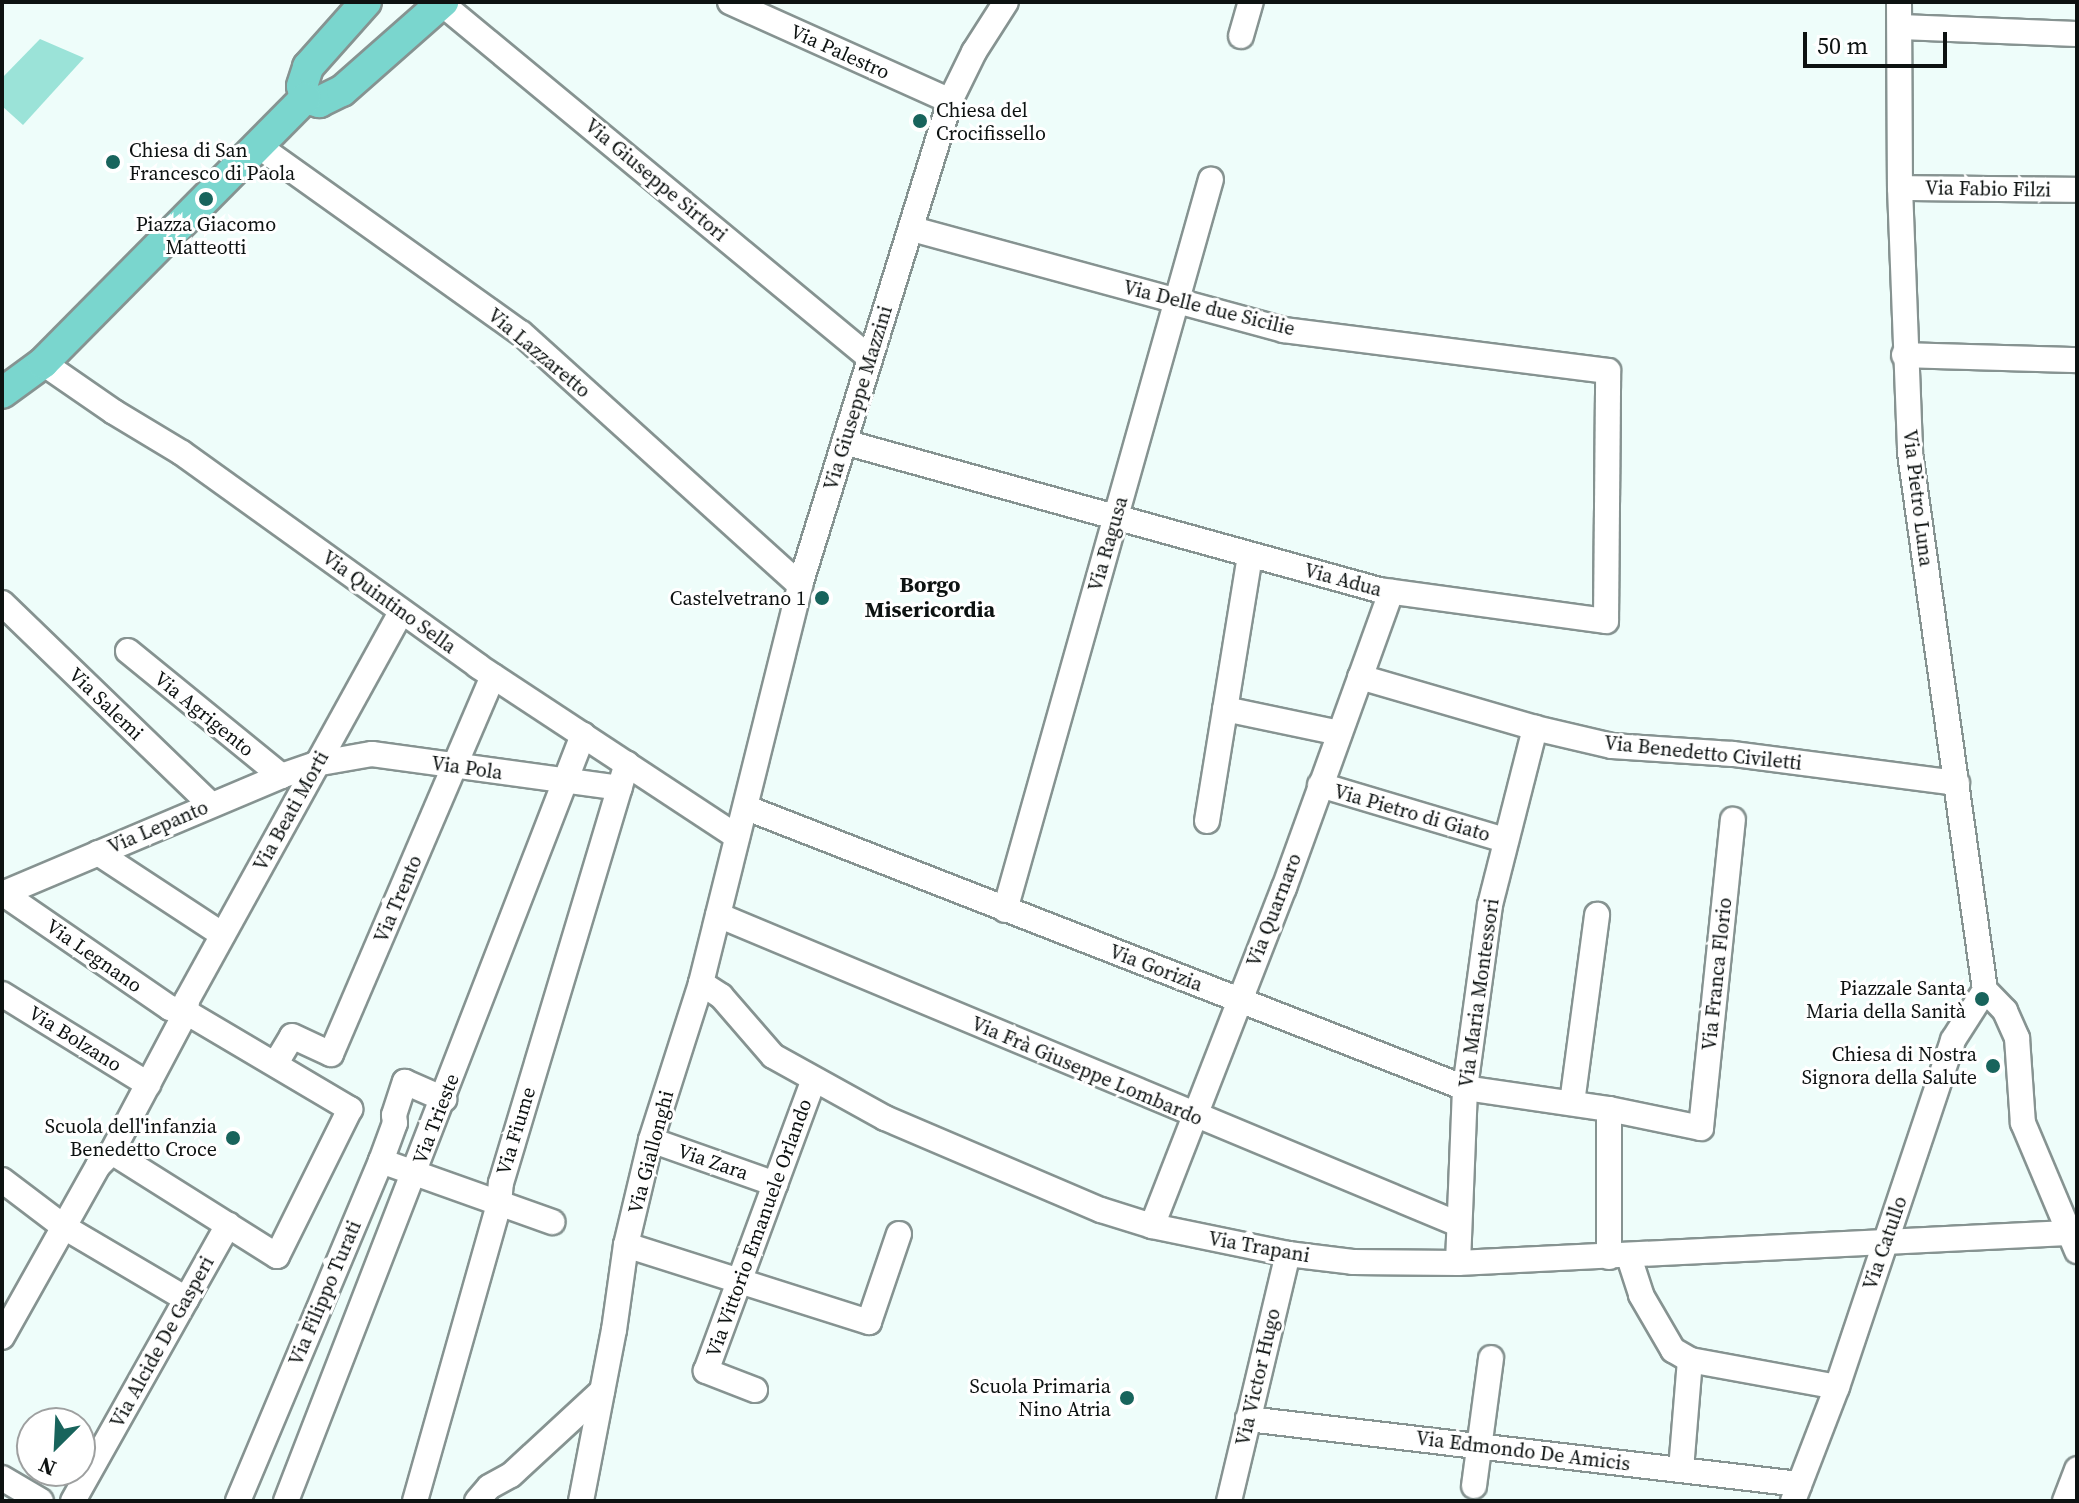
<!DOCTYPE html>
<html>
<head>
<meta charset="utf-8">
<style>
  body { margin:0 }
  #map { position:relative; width:2079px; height:1503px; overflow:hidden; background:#eefdfa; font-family:"Source Serif 4",serif }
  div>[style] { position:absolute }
  .green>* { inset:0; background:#9be3d8 }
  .roads { filter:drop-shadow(2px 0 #869391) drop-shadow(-2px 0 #869391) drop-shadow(0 2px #869391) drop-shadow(0 -2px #869391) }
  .minor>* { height:24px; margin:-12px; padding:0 12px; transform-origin:12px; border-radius:12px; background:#fff }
  .major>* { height:30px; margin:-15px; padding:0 15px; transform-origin:15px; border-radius:15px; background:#7ad6ce }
  .dots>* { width:22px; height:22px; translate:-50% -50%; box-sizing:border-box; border:4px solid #fff; border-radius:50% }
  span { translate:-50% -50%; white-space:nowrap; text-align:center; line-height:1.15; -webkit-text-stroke:6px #fff; paint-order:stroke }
  .street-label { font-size:20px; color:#0d1211 }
  .poi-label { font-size:20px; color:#0d1211 }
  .left { translate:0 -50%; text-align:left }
  .right { translate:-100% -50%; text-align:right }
  .neighbourhood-label { font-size:22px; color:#0d1211; font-weight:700 }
  .frame { position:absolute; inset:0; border:4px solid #0d1211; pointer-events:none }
  .north { position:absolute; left:16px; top:1407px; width:80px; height:80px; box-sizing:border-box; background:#fff; border:2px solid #9ea0a0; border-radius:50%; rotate:204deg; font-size:22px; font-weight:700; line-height:32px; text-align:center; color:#0d1211 }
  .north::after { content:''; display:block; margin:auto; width:28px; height:36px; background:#18645c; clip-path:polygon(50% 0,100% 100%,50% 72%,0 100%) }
  .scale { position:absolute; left:1803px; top:32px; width:144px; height:36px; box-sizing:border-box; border:4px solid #0d1211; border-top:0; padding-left:10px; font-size:24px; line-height:28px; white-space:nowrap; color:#0d1211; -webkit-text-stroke:6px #fff; paint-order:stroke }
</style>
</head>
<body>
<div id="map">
  <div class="green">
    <div style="clip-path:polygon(40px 39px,84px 58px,23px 125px,2px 106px,2px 78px)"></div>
  </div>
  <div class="roads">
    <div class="minor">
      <div style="left:730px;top:2px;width:241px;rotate:24.2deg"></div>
      <div style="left:1899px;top:2px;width:186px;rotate:89.7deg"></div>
      <div style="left:1900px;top:188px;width:265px;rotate:87.8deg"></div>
      <div style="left:1910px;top:453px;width:542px;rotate:82.05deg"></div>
      <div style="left:441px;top:3px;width:557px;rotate:39.61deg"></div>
      <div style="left:1900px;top:27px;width:177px;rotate:2.3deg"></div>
      <div style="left:1241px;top:36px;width:35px;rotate:-74deg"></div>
      <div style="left:257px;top:145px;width:324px;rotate:35.5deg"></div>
      <div style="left:521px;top:333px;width:376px;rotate:42.1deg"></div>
      <div style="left:1900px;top:188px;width:177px;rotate:0.6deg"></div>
      <div style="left:1904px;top:355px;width:173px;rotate:1.7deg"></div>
      <div style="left:43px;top:363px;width:86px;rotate:34.6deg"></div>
      <div style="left:114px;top:412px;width:79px;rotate:31.1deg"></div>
      <div style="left:182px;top:453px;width:365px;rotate:35.7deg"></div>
      <div style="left:478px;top:666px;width:310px;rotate:33.4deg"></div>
      <div style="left:844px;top:442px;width:555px;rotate:15.46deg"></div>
      <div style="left:1379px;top:590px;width:229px;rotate:7.8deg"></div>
      <div style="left:1606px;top:621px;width:250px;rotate:-89.5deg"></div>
      <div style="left:1608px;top:371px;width:327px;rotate:-172.8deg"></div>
      <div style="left:1284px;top:330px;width:386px;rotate:-164.8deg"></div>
      <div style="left:2px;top:603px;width:289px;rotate:44deg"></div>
      <div style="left:128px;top:651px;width:198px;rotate:39.2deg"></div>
      <div style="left:1360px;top:677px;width:182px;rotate:16.2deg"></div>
      <div style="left:1535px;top:728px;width:79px;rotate:13.2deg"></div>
      <div style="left:1612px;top:746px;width:121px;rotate:3.8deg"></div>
      <div style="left:1733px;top:754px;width:226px;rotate:7.4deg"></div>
      <div style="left:1225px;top:709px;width:117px;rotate:11.8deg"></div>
      <div style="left:1320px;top:785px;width:193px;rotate:16.6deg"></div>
      <div style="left:747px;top:808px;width:771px;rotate:21.3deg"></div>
      <div style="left:1465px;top:1088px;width:146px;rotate:8.3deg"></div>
      <div style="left:1609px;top:1109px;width:94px;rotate:11.7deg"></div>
      <div style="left:1701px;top:1128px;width:310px;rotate:-84.1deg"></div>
      <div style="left:1207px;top:821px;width:269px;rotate:-80.8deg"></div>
      <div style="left:98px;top:853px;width:149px;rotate:33.3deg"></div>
      <div style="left:2px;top:894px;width:303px;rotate:-22.9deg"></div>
      <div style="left:281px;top:776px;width:36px;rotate:-19deg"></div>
      <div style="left:315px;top:764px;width:58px;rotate:-10deg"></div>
      <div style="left:372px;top:754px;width:250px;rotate:7.8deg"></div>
      <div style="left:4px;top:894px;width:201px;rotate:34.5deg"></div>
      <div style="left:170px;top:1008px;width:16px;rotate:14deg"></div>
      <div style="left:186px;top:1012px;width:191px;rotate:30.6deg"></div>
      <div style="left:350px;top:1109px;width:164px;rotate:116.4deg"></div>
      <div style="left:277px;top:1256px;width:195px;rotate:-147.8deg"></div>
      <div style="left:1005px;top:910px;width:759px;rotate:-74.26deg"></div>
      <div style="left:718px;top:915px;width:802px;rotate:22.66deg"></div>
      <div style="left:701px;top:983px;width:24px;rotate:33deg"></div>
      <div style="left:721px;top:996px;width:79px;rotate:49.1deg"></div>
      <div style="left:773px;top:1056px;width:128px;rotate:29deg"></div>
      <div style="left:885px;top:1118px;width:235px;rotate:23.1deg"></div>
      <div style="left:1101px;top:1210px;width:53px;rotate:17.4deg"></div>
      <div style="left:1152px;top:1226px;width:139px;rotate:11.6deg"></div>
      <div style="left:1288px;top:1254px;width:65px;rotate:7deg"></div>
      <div style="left:1353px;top:1262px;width:105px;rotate:0.5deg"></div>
      <div style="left:1458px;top:1263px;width:610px;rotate:-2.82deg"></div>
      <div style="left:1985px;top:990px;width:29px;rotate:46deg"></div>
      <div style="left:2005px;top:1011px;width:30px;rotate:66deg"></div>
      <div style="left:2017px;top:1038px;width:85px;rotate:86deg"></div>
      <div style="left:2023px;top:1123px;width:139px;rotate:67.1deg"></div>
      <div style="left:2px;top:994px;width:172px;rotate:31.7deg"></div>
      <div style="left:276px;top:1063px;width:31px;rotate:-59deg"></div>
      <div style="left:292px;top:1036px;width:43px;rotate:24.8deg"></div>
      <div style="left:331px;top:1054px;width:411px;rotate:-66.8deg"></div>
      <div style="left:1572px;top:1103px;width:190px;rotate:-82.4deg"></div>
      <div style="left:1609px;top:1109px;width:148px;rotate:90deg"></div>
      <div style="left:651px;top:1140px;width:132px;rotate:19.5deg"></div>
      <div style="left:381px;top:1161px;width:182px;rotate:19.6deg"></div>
      <div style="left:2px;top:1180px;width:78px;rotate:37.2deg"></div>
      <div style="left:64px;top:1227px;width:142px;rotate:30.5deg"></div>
      <div style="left:1152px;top:1226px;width:363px;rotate:-68.7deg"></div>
      <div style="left:1284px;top:888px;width:315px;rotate:-70.1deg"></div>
      <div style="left:626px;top:1245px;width:255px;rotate:17.6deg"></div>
      <div style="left:869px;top:1322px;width:93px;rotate:-71.2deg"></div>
      <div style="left:1629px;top:1257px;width:40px;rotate:72deg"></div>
      <div style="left:1641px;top:1295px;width:64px;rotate:59.8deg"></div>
      <div style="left:1673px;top:1350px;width:20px;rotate:30deg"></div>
      <div style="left:1690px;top:1360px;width:110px;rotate:94.7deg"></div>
      <div style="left:1458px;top:1263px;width:175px;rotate:-87.7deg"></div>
      <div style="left:1465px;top:1088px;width:185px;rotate:-82.2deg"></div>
      <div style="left:1490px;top:905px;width:183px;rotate:-75.7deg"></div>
      <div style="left:2px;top:1337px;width:196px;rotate:-60.7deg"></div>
      <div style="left:98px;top:1166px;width:20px;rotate:-45deg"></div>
      <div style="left:112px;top:1152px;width:158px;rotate:-62.1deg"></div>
      <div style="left:186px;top:1012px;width:12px;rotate:-85deg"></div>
      <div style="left:187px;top:1000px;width:443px;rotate:-61.1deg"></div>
      <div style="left:1690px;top:1360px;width:149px;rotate:10.4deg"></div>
      <div style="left:755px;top:1390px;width:53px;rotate:-158.8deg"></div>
      <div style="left:706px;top:1371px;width:309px;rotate:-69.7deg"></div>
      <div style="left:1248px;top:1419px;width:555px;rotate:6.73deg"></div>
      <div style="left:2px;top:1478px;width:45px;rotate:30.5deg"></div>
      <div style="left:1474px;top:1486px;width:129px;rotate:-82.4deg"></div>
      <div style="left:73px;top:1501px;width:317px;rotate:-60.7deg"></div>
      <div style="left:238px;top:1501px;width:369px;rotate:-67.2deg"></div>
      <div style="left:381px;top:1161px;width:40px;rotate:-69.8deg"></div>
      <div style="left:395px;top:1123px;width:8px;rotate:-97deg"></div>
      <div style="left:394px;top:1115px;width:35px;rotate:-72deg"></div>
      <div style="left:405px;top:1082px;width:43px;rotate:23.6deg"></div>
      <div style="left:286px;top:1501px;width:822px;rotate:-68.81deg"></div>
      <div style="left:415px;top:1501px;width:309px;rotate:-74.2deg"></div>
      <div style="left:499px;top:1204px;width:21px;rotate:-85deg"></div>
      <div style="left:501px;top:1183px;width:438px;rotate:-73.3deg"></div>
      <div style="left:477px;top:1501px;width:18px;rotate:-49deg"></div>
      <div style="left:489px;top:1487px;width:25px;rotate:-29deg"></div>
      <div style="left:511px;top:1475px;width:124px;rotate:-42.7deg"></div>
      <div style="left:581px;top:1501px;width:174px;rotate:-79.1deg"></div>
      <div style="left:614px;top:1330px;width:86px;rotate:-82deg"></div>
      <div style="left:626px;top:1245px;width:108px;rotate:-76.6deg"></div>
      <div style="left:651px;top:1140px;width:165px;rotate:-72.3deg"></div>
      <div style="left:701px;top:983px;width:410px;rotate:-76deg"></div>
      <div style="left:800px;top:585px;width:507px;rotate:-72.78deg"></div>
      <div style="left:950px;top:101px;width:55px;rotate:-63.9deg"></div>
      <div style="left:974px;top:52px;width:59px;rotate:-57.4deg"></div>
      <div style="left:1229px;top:1501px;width:254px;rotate:-76.6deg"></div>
      <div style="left:1793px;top:1501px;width:122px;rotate:-68.9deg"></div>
      <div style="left:1837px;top:1387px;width:366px;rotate:-71.5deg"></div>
      <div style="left:1953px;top:1040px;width:59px;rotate:-57.4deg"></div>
      <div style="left:2065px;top:1501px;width:34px;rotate:-69deg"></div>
    </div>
    <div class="major">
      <div style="left:305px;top:98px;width:15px;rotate:16deg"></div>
      <div style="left:319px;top:102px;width:25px;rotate:-26deg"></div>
      <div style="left:342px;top:91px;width:135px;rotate:-41.4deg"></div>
      <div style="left:305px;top:98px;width:12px;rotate:-104deg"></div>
      <div style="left:302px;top:86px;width:20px;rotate:-72deg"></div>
      <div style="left:308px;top:67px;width:87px;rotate:-48.3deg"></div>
      <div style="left:2px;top:393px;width:51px;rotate:-36.2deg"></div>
      <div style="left:43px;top:363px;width:373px;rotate:-45.3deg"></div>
    </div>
  </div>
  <div class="dots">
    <div style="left:920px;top:121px;background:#18645c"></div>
    <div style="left:113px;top:162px;background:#18645c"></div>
    <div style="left:206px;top:199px;background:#18645c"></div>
    <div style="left:822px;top:598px;background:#18645c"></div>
    <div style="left:1982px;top:999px;background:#18645c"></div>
    <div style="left:1993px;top:1066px;background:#18645c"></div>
    <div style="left:233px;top:1138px;background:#18645c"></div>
    <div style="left:1127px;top:1398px;background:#18645c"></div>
  </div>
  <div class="street-label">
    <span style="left:840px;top:52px;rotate:24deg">Via Palestro</span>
    <span style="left:656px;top:180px;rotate:40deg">Via Giuseppe Sirtori</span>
    <span style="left:1988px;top:189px;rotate:1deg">Via Fabio Filzi</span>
    <span style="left:1209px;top:308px;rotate:14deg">Via Delle due Sicilie</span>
    <span style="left:539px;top:353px;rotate:40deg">Via Lazzaretto</span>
    <span style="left:858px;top:398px;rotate:-73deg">Via Giuseppe Mazzini</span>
    <span style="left:1918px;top:498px;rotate:83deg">Via Pietro Luna</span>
    <span style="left:1108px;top:544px;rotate:-74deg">Via Ragusa</span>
    <span style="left:1343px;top:580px;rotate:15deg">Via Adua</span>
    <span style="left:389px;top:602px;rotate:36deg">Via Quintino Sella</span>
    <span style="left:106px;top:704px;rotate:44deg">Via Salemi</span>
    <span style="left:204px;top:714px;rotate:39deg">Via Agrigento</span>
    <span style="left:1703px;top:753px;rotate:6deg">Via Benedetto Civiletti</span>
    <span style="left:467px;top:768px;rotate:8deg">Via Pola</span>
    <span style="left:291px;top:811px;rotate:-61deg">Via Beati Morti</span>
    <span style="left:1412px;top:813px;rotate:16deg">Via Pietro di Giato</span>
    <span style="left:158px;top:827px;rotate:-23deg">Via Lepanto</span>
    <span style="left:398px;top:899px;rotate:-67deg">Via Trento</span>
    <span style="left:1274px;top:910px;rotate:-69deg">Via Quarnaro</span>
    <span style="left:94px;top:956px;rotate:35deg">Via Legnano</span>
    <span style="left:1156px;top:968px;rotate:21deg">Via Gorizia</span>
    <span style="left:1717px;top:974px;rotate:-84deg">Via Franca Florio</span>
    <span style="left:1479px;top:993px;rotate:-82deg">Via Maria Montessori</span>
    <span style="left:75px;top:1039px;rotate:32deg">Via Bolzano</span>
    <span style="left:1087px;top:1071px;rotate:23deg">Via Frà Giuseppe Lombardo</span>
    <span style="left:436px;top:1119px;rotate:-69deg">Via Trieste</span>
    <span style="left:516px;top:1131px;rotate:-73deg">Via Fiume</span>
    <span style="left:651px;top:1152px;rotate:-75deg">Via Giallonghi</span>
    <span style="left:713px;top:1162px;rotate:19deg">Via Zara</span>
    <span style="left:759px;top:1228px;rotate:-70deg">Via Vittorio Emanuele Orlando</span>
    <span style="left:1885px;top:1243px;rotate:-71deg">Via Catullo</span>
    <span style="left:1259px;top:1247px;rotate:10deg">Via Trapani</span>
    <span style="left:325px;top:1293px;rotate:-67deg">Via Filippo Turati</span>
    <span style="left:162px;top:1342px;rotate:-61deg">Via Alcide De Gasperi</span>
    <span style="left:1258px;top:1377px;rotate:-77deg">Via Victor Hugo</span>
    <span style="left:1523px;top:1451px;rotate:7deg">Via Edmondo De Amicis</span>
  </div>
  <div class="poi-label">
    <span class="left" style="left:936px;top:122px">Chiesa del<br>Crocifissello</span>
    <span class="left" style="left:129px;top:162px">Chiesa di San<br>Francesco di Paola</span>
    <span style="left:206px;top:236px">Piazza Giacomo<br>Matteotti</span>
    <span class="right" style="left:806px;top:598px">Castelvetrano 1</span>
    <span class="right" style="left:1966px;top:1000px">Piazzale Santa<br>Maria della Sanità</span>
    <span class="right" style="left:1977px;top:1066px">Chiesa di Nostra<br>Signora della Salute</span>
    <span class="right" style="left:217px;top:1138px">Scuola dell'infanzia<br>Benedetto Croce</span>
    <span class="right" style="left:1111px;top:1398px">Scuola Primaria<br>Nino Atria</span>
  </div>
  <div class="neighbourhood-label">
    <span style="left:930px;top:597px">Borgo<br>Misericordia</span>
  </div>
  <div class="frame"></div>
  <div class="north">N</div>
  <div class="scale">50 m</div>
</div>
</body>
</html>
